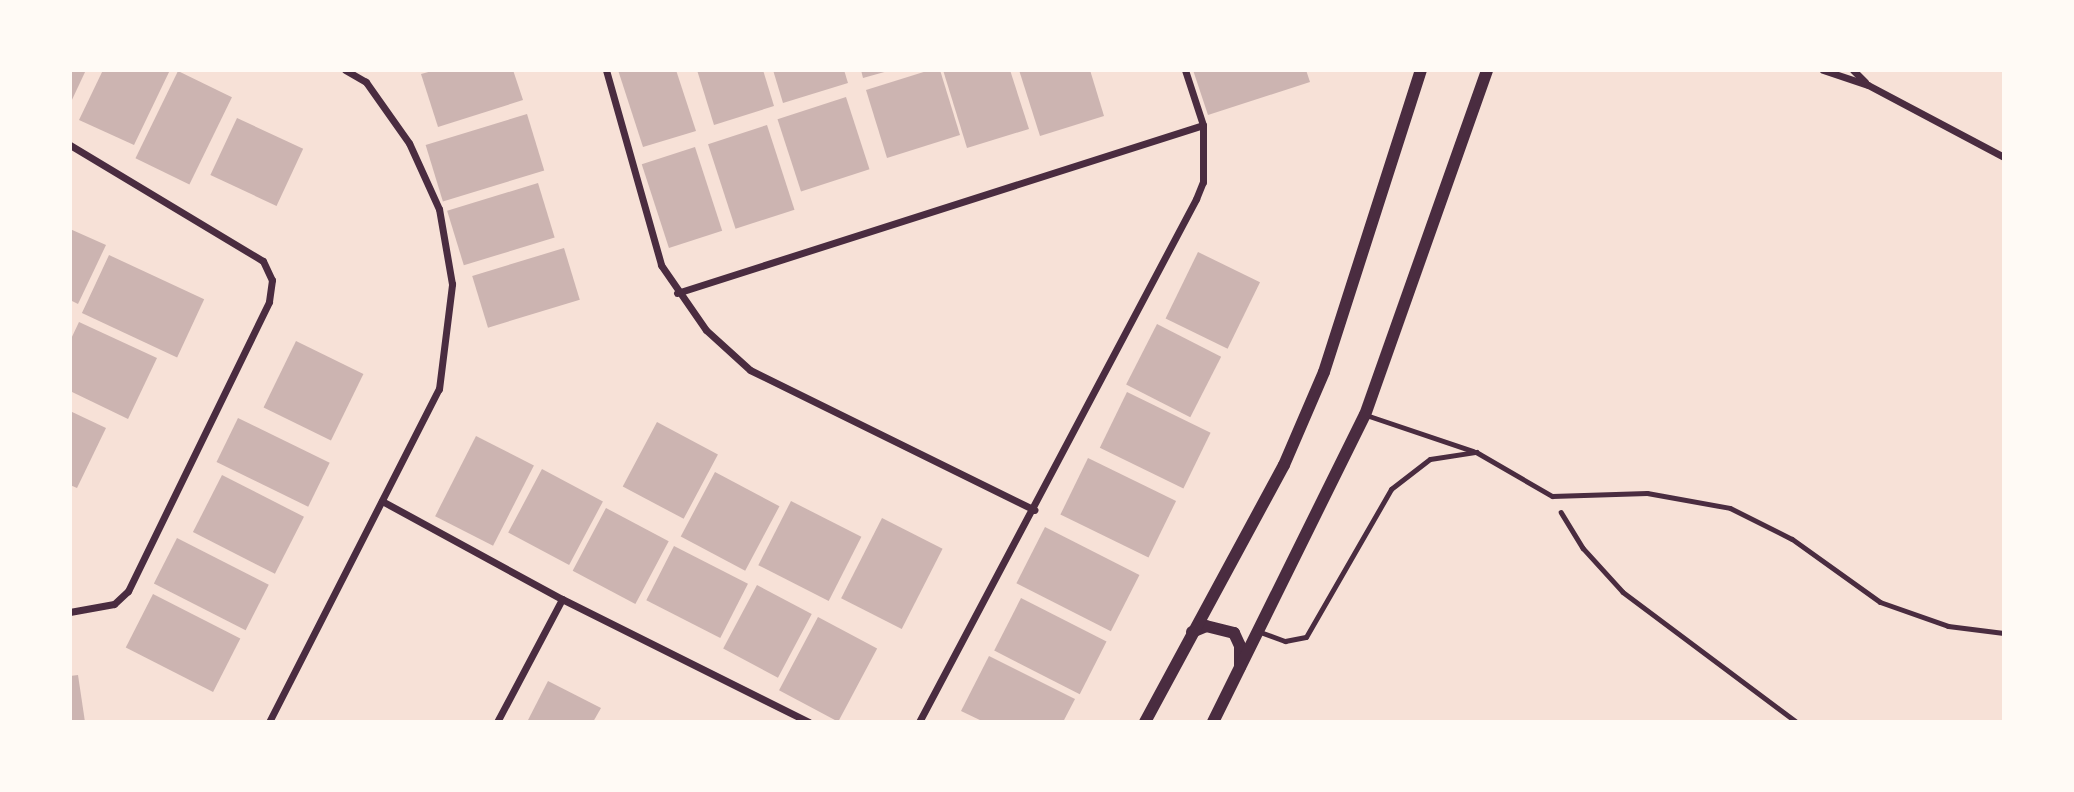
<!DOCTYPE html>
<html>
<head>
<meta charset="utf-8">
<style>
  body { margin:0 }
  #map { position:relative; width:2074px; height:792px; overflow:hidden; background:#f7e1d7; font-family:"PT Sans Narrow",sans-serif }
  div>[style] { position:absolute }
  .building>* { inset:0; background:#ccb4b1; transform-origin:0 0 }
  .path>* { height:4.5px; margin:-2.25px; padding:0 2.25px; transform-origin:2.25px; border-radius:2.25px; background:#4a2c40 }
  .service>* { height:5px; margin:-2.5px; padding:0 2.5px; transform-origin:2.5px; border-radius:2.5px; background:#4a2c40 }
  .minor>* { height:7px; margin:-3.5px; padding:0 3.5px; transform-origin:3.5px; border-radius:3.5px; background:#4a2c40 }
  .tertiary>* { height:12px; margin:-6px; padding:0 6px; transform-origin:6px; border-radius:6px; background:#4a2c40 }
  span { translate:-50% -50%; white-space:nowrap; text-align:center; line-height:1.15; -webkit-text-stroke:5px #fffaf5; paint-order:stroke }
  .frame { position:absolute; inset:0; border:72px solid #fffaf5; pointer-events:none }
</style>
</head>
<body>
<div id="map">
  <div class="building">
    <div style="clip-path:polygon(70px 70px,86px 70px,70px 104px)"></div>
    <div style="clip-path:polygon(103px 70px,170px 70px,134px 145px,79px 120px)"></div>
    <div style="clip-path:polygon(436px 70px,513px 70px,523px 100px,438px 127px,421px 74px)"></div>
    <div style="clip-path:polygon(618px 70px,676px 70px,696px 131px,643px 147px)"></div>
    <div style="clip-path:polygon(697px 70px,763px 70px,774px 106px,714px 125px)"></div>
    <div style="clip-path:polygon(773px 70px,844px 70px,848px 83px,783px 103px)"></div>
    <div style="clip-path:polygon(861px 70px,888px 70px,888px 71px,863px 78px)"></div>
    <div style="clip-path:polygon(930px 70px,940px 70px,960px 135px,887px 158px,866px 90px)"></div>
    <div style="clip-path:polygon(943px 70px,1010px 70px,1029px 129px,967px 148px)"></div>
    <div style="clip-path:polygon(1019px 70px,1090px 70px,1104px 116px,1040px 136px)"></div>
    <div style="clip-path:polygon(1193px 70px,1306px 70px,1310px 82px,1208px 115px)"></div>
    <div style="left:178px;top:71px;width:60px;height:97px;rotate:26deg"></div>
    <div style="left:846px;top:97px;width:76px;height:72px;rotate:72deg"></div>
    <div style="left:527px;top:114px;width:59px;height:106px;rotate:73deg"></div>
    <div style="left:237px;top:118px;width:73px;height:63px;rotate:25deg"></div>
    <div style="left:767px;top:125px;width:89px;height:62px;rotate:72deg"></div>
    <div style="left:695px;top:147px;width:88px;height:56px;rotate:72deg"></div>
    <div style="left:538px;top:183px;width:57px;height:95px;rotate:73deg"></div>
    <div style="clip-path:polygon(70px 229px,106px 245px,78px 304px,70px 300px)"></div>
    <div style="left:564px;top:248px;width:54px;height:96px;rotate:73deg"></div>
    <div style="left:1198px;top:252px;width:69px;height:74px;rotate:26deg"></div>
    <div style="left:109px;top:255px;width:105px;height:64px;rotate:25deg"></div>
    <div style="clip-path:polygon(79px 322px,157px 358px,128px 419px,70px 391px,70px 341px)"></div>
    <div style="left:1157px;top:324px;width:72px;height:68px;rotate:27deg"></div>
    <div style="left:296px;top:341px;width:75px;height:74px;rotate:26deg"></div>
    <div style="left:1127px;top:392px;width:93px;height:62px;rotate:26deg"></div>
    <div style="clip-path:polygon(70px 411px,106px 428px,77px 488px,70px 485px)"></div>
    <div style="left:238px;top:418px;width:102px;height:49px;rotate:26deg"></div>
    <div style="left:657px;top:422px;width:69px;height:73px;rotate:28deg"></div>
    <div style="left:476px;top:436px;width:65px;height:90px;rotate:27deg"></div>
    <div style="left:1088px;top:458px;width:98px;height:63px;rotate:26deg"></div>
    <div style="left:542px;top:469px;width:69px;height:72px;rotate:28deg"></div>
    <div style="left:715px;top:472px;width:73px;height:73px;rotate:28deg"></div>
    <div style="left:222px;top:475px;width:92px;height:64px;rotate:27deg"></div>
    <div style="left:791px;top:501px;width:79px;height:72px;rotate:27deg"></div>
    <div style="left:606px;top:508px;width:71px;height:71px;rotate:28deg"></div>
    <div style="left:882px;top:518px;width:68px;height:90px;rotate:27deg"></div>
    <div style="left:1045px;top:527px;width:106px;height:63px;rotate:27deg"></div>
    <div style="left:177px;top:538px;width:103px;height:51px;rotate:27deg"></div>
    <div style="left:674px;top:546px;width:83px;height:61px;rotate:27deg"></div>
    <div style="left:757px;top:585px;width:62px;height:72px;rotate:28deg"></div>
    <div style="left:153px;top:594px;width:98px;height:60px;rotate:27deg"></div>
    <div style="left:1021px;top:598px;width:96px;height:59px;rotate:27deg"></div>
    <div style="left:818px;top:617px;width:67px;height:83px;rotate:28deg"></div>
    <div style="clip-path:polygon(989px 656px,1075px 699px,1063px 722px,984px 722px,961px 711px)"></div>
    <div style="clip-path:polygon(78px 675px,85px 722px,70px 722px,70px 676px)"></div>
    <div style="clip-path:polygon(548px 681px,601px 708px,593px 722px,527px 722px)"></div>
  </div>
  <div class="path">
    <div style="left:1561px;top:512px;width:42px;rotate:58.6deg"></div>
    <div style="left:1583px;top:548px;width:59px;rotate:47.7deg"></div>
    <div style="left:1623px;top:592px;width:217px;rotate:36.8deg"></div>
  </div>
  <div class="service">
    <div style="left:1366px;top:415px;width:113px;rotate:18.6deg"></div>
    <div style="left:1260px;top:632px;width:27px;rotate:20deg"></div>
    <div style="left:1285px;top:641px;width:21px;rotate:-11deg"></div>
    <div style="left:1306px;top:637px;width:171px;rotate:-60.1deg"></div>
    <div style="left:1391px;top:489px;width:49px;rotate:-37.6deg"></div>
    <div style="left:1430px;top:459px;width:47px;rotate:-8.7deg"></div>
    <div style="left:1476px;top:452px;width:88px;rotate:30.1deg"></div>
    <div style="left:1552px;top:496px;width:95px;rotate:-1.8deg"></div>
    <div style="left:1647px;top:493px;width:84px;rotate:10.2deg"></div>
    <div style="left:1730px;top:508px;width:69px;rotate:26.6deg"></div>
    <div style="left:1792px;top:539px;width:108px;rotate:35.6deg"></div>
    <div style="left:1880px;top:602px;width:72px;rotate:19.4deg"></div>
    <div style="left:1948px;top:626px;width:56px;rotate:7.1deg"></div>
  </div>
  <div class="minor">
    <div style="left:606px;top:70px;width:203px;rotate:74.2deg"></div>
    <div style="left:661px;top:265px;width:79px;rotate:55.3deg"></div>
    <div style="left:706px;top:330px;width:59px;rotate:42.3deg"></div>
    <div style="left:750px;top:370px;width:317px;rotate:26.2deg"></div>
    <div style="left:1823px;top:70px;width:47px;rotate:18.4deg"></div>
    <div style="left:1868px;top:85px;width:154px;rotate:27.9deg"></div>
    <div style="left:1853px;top:70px;width:17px;rotate:45deg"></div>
    <div style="left:70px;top:145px;width:225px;rotate:31deg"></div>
    <div style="left:263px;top:261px;width:21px;rotate:65deg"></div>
    <div style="left:272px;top:280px;width:22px;rotate:98deg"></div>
    <div style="left:269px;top:302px;width:322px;rotate:116deg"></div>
    <div style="left:128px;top:591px;width:19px;rotate:137deg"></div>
    <div style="left:114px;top:604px;width:45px;rotate:169.7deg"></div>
    <div style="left:677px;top:293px;width:552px;rotate:-17.71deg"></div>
    <div style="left:382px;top:501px;width:205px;rotate:28.6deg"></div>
    <div style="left:562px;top:599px;width:276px;rotate:26.5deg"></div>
    <div style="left:269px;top:722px;width:374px;rotate:-63deg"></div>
    <div style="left:439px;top:389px;width:106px;rotate:-82.9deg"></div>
    <div style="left:452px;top:284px;width:76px;rotate:-99.8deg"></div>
    <div style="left:439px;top:209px;width:72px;rotate:-114.4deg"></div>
    <div style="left:409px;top:143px;width:75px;rotate:-125.2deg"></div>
    <div style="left:366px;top:82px;width:24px;rotate:-150deg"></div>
    <div style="left:497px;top:722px;width:139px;rotate:-62.1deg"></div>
    <div style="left:919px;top:722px;width:592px;rotate:-62.09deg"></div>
    <div style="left:1196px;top:199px;width:18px;rotate:-68deg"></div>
    <div style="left:1203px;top:182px;width:57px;rotate:-90deg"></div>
    <div style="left:1203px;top:125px;width:58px;rotate:-108.1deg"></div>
  </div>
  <div class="tertiary">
    <div style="left:1192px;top:632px;width:15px;rotate:-23deg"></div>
    <div style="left:1206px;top:626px;width:29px;rotate:14deg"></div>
    <div style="left:1234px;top:633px;width:14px;rotate:65deg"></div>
    <div style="left:1240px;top:646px;width:21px;rotate:90deg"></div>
    <div style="left:1145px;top:722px;width:292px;rotate:-61.6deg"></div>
    <div style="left:1284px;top:465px;width:101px;rotate:-66.7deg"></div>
    <div style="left:1324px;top:372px;width:317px;rotate:-72.2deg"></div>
    <div style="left:1213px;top:722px;width:343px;rotate:-63.7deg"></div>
    <div style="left:1365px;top:415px;width:366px;rotate:-70.5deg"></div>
  </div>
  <div class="frame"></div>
</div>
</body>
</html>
